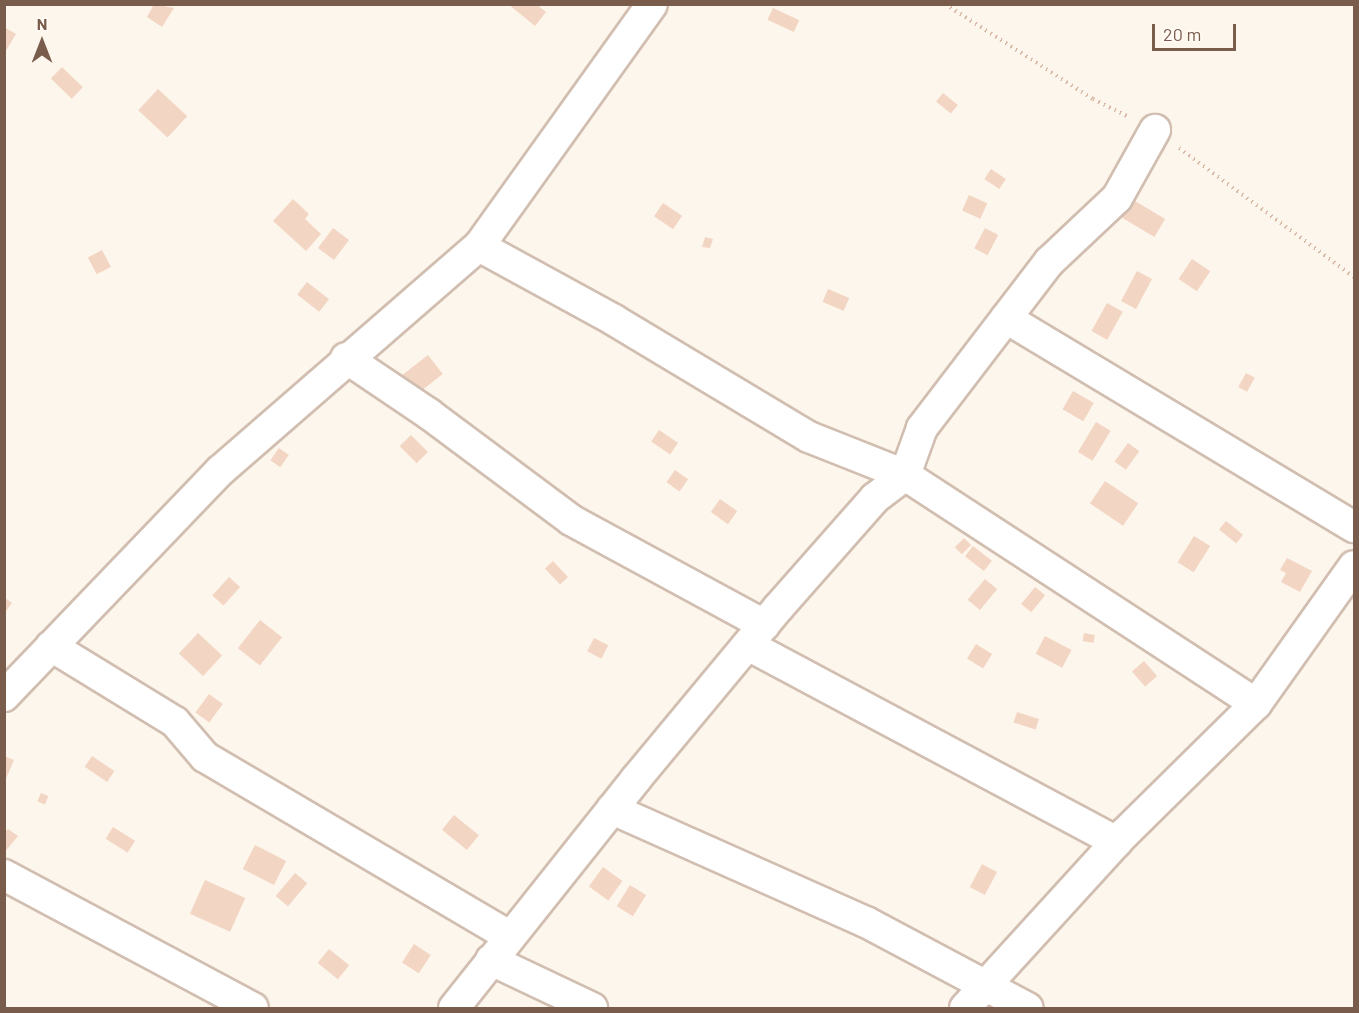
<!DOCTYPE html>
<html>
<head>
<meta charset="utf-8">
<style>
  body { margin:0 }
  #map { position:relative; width:1359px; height:1013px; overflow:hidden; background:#fdf6ec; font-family:Barlow,sans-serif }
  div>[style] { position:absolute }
  .building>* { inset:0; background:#f3d5c3; transform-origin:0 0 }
  .path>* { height:4px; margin-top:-2px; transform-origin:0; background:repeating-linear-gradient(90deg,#d9b8a5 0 1.5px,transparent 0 6px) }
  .roads { filter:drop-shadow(2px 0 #d1beb0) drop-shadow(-2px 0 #d1beb0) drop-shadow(0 2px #d1beb0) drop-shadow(0 -2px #d1beb0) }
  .minor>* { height:30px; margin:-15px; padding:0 15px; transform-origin:15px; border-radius:15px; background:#fff }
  span { translate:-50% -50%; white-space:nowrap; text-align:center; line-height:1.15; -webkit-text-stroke:5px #fffaf3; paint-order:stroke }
  .frame { position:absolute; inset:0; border:6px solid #7a5c4d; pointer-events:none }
  .north { position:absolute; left:12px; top:12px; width:60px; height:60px; -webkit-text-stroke:4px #fffaf3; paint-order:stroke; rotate:0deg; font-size:16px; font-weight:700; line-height:24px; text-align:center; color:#7a5c4d }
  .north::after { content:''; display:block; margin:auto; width:21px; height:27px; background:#7a5c4d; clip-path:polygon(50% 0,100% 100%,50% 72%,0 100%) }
  .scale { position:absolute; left:1152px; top:24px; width:84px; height:27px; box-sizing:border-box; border:3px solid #7a5c4d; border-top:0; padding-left:8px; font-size:18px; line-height:21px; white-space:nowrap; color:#7a5c4d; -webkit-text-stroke:4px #fffaf3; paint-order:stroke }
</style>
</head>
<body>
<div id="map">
  <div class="building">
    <div style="clip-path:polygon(154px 4px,174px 8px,162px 27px,147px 17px)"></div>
    <div style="clip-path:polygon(508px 4px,536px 4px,546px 12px,535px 26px)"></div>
    <div style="left:773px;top:8px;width:29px;height:13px;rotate:25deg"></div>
    <div style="clip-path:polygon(4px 27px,16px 34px,4px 54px)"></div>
    <div style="left:62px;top:67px;width:29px;height:16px;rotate:44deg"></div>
    <div style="left:158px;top:89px;width:40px;height:29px;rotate:43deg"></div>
    <div style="left:943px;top:93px;width:19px;height:11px;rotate:39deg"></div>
    <div style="left:991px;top:169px;width:18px;height:12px;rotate:34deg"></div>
    <div style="left:969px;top:195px;width:20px;height:17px;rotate:24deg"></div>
    <div style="left:1130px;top:198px;width:41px;height:21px;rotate:31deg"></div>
    <div style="clip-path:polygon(293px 199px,309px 214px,305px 219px,321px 234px,306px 251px,273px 221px)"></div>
    <div style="left:663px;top:203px;width:23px;height:16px;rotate:34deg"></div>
    <div style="left:333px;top:228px;width:20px;height:25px;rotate:37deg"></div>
    <div style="left:985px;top:228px;width:15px;height:23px;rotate:28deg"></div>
    <div style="clip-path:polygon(705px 237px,713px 239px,710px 248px,702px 247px)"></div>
    <div style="left:102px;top:250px;width:19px;height:16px;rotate:62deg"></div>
    <div style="left:1192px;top:259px;width:22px;height:24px;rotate:34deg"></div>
    <div style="left:1137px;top:271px;width:17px;height:34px;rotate:28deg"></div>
    <div style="left:307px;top:282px;width:28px;height:16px;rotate:38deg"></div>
    <div style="left:828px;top:289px;width:23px;height:14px;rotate:23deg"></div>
    <div style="left:1107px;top:303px;width:18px;height:32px;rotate:29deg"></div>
    <div style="left:428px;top:355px;width:24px;height:33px;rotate:52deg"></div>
    <div style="left:1246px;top:373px;width:10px;height:16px;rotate:29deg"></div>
    <div style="left:1073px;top:391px;width:24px;height:21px;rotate:30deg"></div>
    <div style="left:1096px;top:422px;width:17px;height:35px;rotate:31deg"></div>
    <div style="left:659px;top:430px;width:23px;height:14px;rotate:34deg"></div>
    <div style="left:411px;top:435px;width:24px;height:16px;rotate:45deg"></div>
    <div style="left:1128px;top:443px;width:14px;height:23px;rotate:36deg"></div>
    <div style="left:279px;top:448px;width:12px;height:15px;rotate:35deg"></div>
    <div style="left:675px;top:470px;width:16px;height:15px;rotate:35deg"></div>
    <div style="left:1105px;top:481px;width:40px;height:27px;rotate:34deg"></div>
    <div style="left:720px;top:499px;width:21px;height:16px;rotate:35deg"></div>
    <div style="left:1226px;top:521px;width:22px;height:11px;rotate:39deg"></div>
    <div style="left:1194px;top:536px;width:19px;height:31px;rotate:32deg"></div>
    <div style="left:964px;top:538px;width:10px;height:13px;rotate:45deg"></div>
    <div style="left:973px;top:546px;width:24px;height:13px;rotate:38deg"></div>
    <div style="clip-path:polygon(1287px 558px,1312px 571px,1300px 592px,1281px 582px,1286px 573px,1280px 570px)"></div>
    <div style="left:553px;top:561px;width:22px;height:11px;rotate:47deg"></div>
    <div style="left:229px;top:577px;width:15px;height:25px;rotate:42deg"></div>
    <div style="left:985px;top:579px;width:16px;height:27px;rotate:40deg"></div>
    <div style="left:1035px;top:587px;width:13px;height:22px;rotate:39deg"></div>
    <div style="clip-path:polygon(4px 597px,12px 603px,4px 614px)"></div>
    <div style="left:260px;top:620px;width:28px;height:36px;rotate:38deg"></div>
    <div style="left:198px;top:633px;width:33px;height:28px;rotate:43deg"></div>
    <div style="left:1084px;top:633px;width:11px;height:8px;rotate:10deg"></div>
    <div style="left:1045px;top:636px;width:30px;height:20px;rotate:28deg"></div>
    <div style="left:594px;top:638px;width:16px;height:15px;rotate:27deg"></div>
    <div style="left:976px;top:644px;width:19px;height:17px;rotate:32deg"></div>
    <div style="left:1144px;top:661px;width:20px;height:16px;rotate:49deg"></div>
    <div style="left:209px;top:694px;width:17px;height:23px;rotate:36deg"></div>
    <div style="left:1017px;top:712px;width:23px;height:11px;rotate:18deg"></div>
    <div style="clip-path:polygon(4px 756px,14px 760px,5px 781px,4px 781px)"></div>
    <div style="left:92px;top:756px;width:27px;height:13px;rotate:34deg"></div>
    <div style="left:41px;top:793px;width:8px;height:9px;rotate:23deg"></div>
    <div style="left:454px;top:815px;width:32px;height:19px;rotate:39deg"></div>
    <div style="left:113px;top:827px;width:26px;height:14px;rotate:32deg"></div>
    <div style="clip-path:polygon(8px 829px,18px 836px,4px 853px,4px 833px)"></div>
    <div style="left:255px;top:845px;width:35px;height:27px;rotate:27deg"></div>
    <div style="left:982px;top:864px;width:17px;height:26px;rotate:28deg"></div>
    <div style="left:603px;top:867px;width:24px;height:24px;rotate:36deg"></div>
    <div style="left:295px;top:873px;width:16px;height:30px;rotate:40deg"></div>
    <div style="left:205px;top:880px;width:44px;height:37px;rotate:24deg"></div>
    <div style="left:630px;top:885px;width:19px;height:25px;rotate:32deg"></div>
    <div style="left:414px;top:944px;width:20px;height:22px;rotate:33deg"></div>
    <div style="left:329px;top:949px;width:26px;height:18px;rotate:39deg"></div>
  </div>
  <div class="path">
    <div style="left:945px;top:4px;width:176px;rotate:32.7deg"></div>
    <div style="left:1093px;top:99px;width:40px;rotate:26.6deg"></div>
    <div style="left:1179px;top:148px;width:217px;rotate:36.4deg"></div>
  </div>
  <div class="roads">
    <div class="minor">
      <div style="left:479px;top:246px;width:154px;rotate:28.7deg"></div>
      <div style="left:614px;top:320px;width:227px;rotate:31deg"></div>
      <div style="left:809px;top:437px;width:103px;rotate:21.6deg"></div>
      <div style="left:905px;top:475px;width:419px;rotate:33.1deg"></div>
      <div style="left:1006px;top:318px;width:406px;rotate:31deg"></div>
      <div style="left:346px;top:358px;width:100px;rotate:34deg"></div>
      <div style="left:429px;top:414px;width:177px;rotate:36.7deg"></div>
      <div style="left:571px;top:520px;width:220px;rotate:28.5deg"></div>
      <div style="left:748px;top:645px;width:418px;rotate:28.1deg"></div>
      <div style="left:51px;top:646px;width:145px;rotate:31.5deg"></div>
      <div style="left:175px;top:722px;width:46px;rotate:49.4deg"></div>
      <div style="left:205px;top:757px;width:354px;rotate:30.5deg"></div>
      <div style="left:4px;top:696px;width:313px;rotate:-46.2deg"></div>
      <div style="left:221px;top:470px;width:342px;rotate:-41deg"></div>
      <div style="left:479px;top:246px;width:297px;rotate:-54.4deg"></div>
      <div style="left:612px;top:809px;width:278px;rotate:24deg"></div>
      <div style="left:866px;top:922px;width:183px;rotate:28deg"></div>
      <div style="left:4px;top:875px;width:282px;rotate:28.1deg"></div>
      <div style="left:491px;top:960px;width:112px;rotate:25.4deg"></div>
      <div style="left:454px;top:1008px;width:293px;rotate:-51.5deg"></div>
      <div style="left:636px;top:779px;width:222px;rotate:-50.3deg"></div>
      <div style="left:778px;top:608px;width:147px;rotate:-48.6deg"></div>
      <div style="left:875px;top:498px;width:38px;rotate:-37deg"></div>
      <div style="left:905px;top:475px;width:50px;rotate:-70.1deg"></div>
      <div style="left:922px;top:428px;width:209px;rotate:-52.6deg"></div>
      <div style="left:1049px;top:262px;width:93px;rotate:-43.3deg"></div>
      <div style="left:1117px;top:198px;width:78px;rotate:-60.8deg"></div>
      <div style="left:965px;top:1008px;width:237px;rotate:-47.6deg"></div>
      <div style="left:1125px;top:833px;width:184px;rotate:-44.6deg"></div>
      <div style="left:1256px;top:704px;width:169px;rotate:-54.6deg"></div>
    </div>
  </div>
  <div class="frame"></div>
  <div class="north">N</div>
  <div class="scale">20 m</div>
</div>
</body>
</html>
